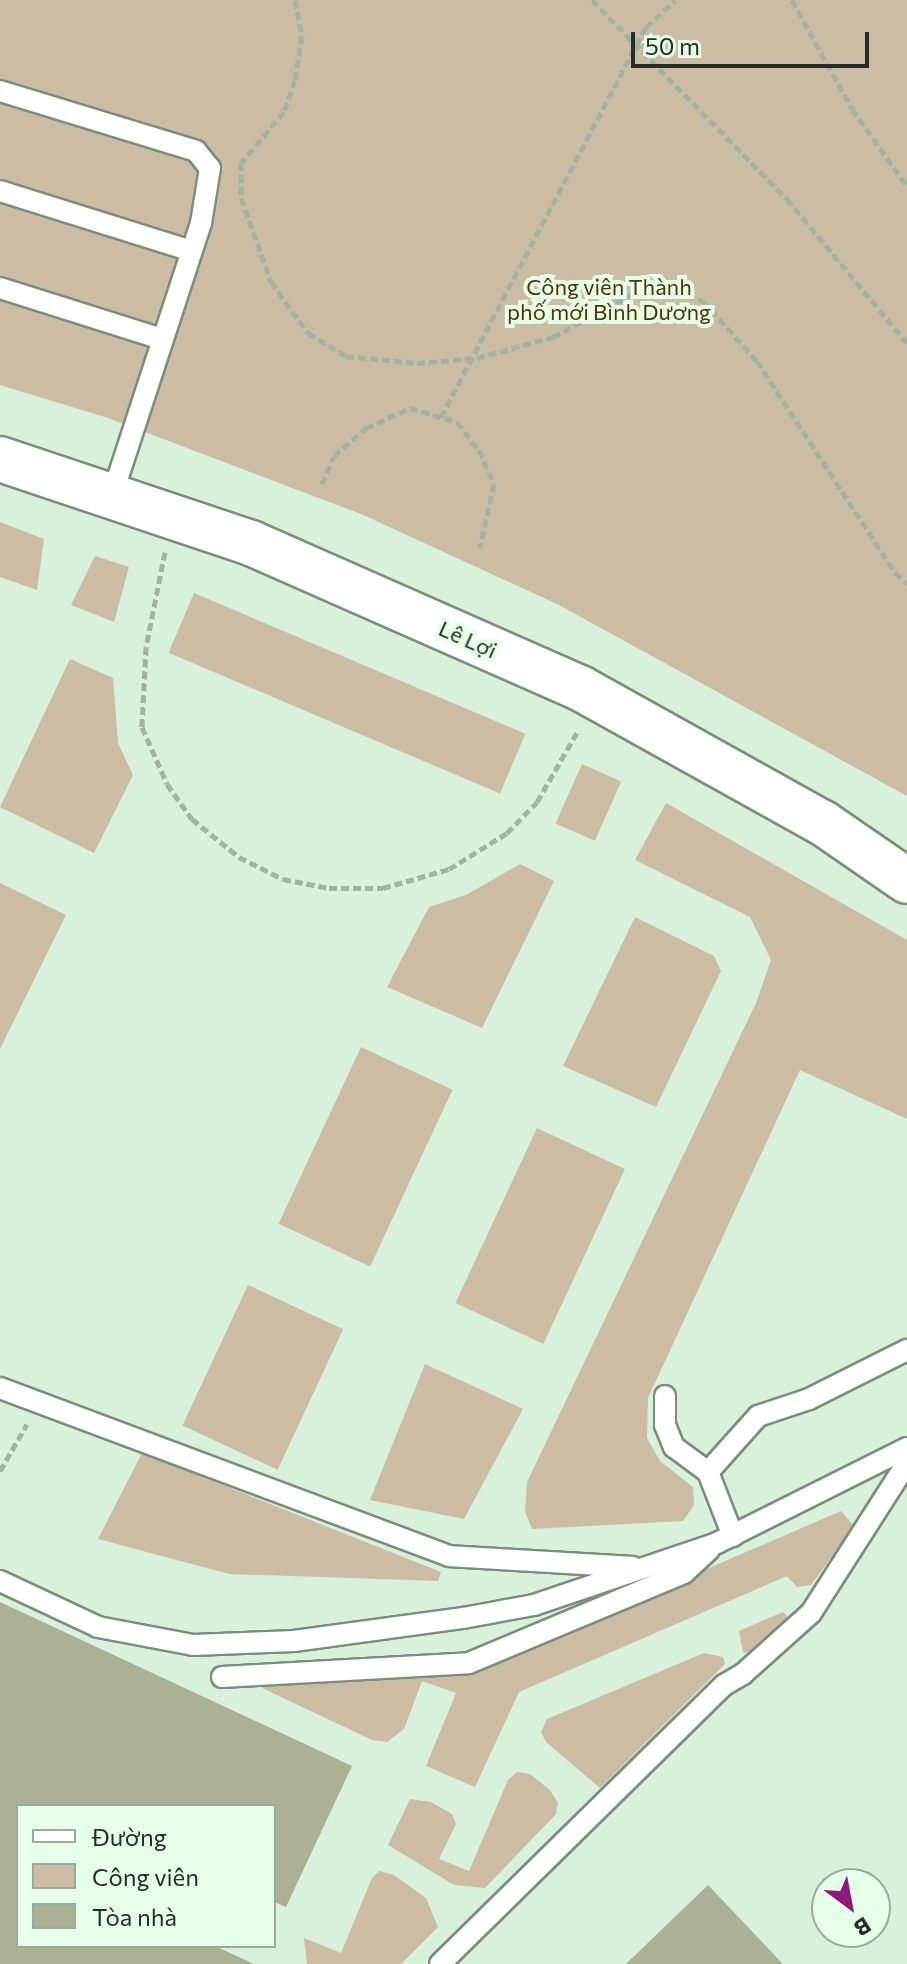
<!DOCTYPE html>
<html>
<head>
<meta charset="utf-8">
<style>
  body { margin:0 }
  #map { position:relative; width:907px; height:1964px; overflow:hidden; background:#d8f1db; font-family:Commissioner,sans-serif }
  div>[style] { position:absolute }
  .green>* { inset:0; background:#ccbca3; transform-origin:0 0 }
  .building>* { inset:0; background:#acb094 }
  .path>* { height:5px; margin-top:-2.5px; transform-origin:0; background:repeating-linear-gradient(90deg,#a0b4a2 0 8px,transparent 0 12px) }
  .roads { filter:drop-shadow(2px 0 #788f7c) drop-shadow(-2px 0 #788f7c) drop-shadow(0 2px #788f7c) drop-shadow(0 -2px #788f7c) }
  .lane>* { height:20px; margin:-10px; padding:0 10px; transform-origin:10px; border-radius:10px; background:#fff }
  .secondary>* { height:44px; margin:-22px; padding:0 22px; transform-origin:22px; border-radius:22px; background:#fff }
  span { translate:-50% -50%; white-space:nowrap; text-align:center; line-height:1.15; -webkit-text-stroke:8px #e5ffe8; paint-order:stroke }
  .park-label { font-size:22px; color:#4e3500 }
  .street-label { font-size:22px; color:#262f27 }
  .legend { position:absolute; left:16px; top:1804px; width:260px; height:144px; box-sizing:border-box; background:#e5ffe8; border:2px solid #99ac9b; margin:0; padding:10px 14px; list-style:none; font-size:24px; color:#262f27 }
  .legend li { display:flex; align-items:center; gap:16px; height:40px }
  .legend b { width:40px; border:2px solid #99ac9b }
  .north { position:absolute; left:811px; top:1868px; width:80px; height:80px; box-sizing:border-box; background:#e5ffe8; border:2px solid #99ac9b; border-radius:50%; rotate:148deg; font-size:22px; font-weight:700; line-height:32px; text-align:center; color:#262f27 }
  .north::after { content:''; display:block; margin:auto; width:28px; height:36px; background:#8d1a7c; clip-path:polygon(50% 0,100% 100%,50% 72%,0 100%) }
  .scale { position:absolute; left:631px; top:32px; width:238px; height:36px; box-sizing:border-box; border:4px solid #262f27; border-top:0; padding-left:10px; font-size:24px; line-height:28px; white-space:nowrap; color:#262f27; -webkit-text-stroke:6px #e5ffe8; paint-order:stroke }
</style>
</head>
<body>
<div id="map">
  <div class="green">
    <div style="clip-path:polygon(0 0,907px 0,907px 796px,557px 604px,361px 514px,108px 418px,0 385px)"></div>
    <div style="clip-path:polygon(0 522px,44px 539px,37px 590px,0 577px)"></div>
    <div style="clip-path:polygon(95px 556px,129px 567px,114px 622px,71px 605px)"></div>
    <div style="left:194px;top:593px;width:360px;height:65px;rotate:23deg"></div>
    <div style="clip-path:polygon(70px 659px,113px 678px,118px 743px,133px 775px,94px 853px,0 807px)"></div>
    <div style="left:582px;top:764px;width:43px;height:65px;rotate:24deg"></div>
    <div style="clip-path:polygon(666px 803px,907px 940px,907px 1119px,800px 1070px,648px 1398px,647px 1438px,660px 1461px,693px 1487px,694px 1505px,683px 1521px,532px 1529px,525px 1512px,527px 1482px,756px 1003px,771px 960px,750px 917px,635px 860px)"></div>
    <div style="clip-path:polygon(520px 864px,554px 881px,482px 1028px,387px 987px,429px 907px,466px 895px)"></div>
    <div style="clip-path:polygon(0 883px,66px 915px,0 1049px)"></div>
    <div style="clip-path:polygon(635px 917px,714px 956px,721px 971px,656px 1107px,563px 1066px)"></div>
    <div style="left:361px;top:1047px;width:101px;height:195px;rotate:25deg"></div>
    <div style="left:537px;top:1128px;width:97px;height:193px;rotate:25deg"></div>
    <div style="left:248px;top:1285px;width:105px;height:155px;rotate:25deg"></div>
    <div style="clip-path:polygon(425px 1364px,523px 1409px,464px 1519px,370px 1500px)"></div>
    <div style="clip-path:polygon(142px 1453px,441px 1572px,438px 1581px,229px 1574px,98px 1539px)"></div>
    <div style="clip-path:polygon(841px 1511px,854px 1526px,811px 1585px,797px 1587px,787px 1576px,519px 1692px,475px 1787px,426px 1766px,456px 1693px,422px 1681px,404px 1729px,387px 1742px,372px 1740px,262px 1688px,267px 1680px,462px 1675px)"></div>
    <div style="clip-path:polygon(783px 1612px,790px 1619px,756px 1655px,743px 1652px,739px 1631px)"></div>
    <div style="clip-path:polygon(704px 1653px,723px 1657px,725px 1664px,600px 1788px,546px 1742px,541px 1732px,547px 1719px)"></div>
    <div style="clip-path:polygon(517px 1772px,530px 1774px,550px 1790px,558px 1803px,556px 1814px,485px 1888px,454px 1885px,388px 1845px,410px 1799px,431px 1802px,452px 1814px,456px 1824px,439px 1859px,469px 1871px,508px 1780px)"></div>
    <div style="clip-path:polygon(379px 1871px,394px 1875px,426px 1898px,438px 1927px,401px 1964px,307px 1964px,304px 1938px,341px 1953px,372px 1878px)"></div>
  </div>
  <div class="building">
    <div style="clip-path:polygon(0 1602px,352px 1766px,286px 1907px,274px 1902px,274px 1806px,18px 1806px,18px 1946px,215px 1946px,254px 1964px,0 1964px)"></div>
    <div style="clip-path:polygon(708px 1885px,783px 1964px,626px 1964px)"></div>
  </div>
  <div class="path">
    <div style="left:295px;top:0;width:37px;rotate:79deg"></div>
    <div style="left:302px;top:36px;width:45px;rotate:99deg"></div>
    <div style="left:295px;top:80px;width:34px;rotate:109deg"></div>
    <div style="left:284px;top:112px;width:67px;rotate:130.1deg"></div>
    <div style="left:241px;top:163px;width:35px;rotate:90deg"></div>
    <div style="left:241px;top:198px;width:89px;rotate:70.3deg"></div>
    <div style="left:271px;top:282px;width:63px;rotate:54deg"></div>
    <div style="left:308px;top:333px;width:44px;rotate:31.2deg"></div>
    <div style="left:346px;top:356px;width:71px;rotate:5.6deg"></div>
    <div style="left:417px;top:363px;width:60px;rotate:-4.8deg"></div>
    <div style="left:477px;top:358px;width:79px;rotate:-15.4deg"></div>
    <div style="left:553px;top:337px;width:114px;rotate:-28.4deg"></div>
    <div style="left:653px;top:283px;width:53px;rotate:19.8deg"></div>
    <div style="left:703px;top:301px;width:81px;rotate:48deg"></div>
    <div style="left:757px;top:361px;width:253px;rotate:56.9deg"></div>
    <div style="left:895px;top:573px;width:16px;rotate:40deg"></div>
    <div style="left:592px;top:0;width:279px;rotate:45.6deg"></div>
    <div style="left:787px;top:199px;width:187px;rotate:50.2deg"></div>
    <div style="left:792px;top:0;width:124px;rotate:61.2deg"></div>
    <div style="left:852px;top:109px;width:95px;rotate:54.5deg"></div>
    <div style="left:441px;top:417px;width:441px;rotate:-62.3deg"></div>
    <div style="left:646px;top:27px;width:40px;rotate:-42deg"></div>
    <div style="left:322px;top:484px;width:30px;rotate:-67deg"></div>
    <div style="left:334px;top:456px;width:43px;rotate:-41.2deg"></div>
    <div style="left:366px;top:428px;width:48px;rotate:-24.4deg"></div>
    <div style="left:410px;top:408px;width:49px;rotate:16.6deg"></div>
    <div style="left:457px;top:422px;width:36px;rotate:52deg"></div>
    <div style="left:479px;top:450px;width:37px;rotate:66deg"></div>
    <div style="left:494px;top:484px;width:65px;rotate:102.5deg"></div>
    <div style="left:165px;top:552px;width:97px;rotate:101.3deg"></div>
    <div style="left:146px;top:647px;width:80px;rotate:92.9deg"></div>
    <div style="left:142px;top:727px;width:62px;rotate:66.3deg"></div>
    <div style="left:167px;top:784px;width:43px;rotate:54.5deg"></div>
    <div style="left:192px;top:819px;width:60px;rotate:39deg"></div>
    <div style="left:239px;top:857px;width:49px;rotate:26.6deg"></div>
    <div style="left:283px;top:879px;width:47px;rotate:11.1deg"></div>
    <div style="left:329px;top:888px;width:54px"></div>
    <div style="left:383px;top:888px;width:69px;rotate:-16.1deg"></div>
    <div style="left:449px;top:869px;width:68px;rotate:-31.8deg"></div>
    <div style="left:507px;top:833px;width:43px;rotate:-45.9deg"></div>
    <div style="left:537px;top:802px;width:84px;rotate:-60.1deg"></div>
    <div style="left:0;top:1471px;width:54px;rotate:-60.1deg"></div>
  </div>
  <div class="roads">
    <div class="lane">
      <div style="left:0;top:91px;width:205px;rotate:17deg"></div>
      <div style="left:196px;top:151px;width:22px;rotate:51deg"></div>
      <div style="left:210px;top:168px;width:56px;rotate:99.3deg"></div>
      <div style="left:201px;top:223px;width:287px;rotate:108.1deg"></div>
      <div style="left:0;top:191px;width:200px;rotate:17.4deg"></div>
      <div style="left:0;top:288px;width:170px;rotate:17.5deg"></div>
      <div style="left:0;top:1388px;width:479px;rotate:20.5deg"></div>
      <div style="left:449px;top:1556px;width:184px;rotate:3.4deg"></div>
      <div style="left:665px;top:1396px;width:29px;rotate:90deg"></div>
      <div style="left:665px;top:1425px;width:24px;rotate:68deg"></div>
      <div style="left:674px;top:1447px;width:42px;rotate:36.3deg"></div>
      <div style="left:708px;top:1472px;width:69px;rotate:68.7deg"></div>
      <div style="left:708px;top:1472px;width:75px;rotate:-48.2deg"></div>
      <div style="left:758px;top:1416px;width:54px;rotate:-18.4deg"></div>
      <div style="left:809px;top:1399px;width:110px;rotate:-26.6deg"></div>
      <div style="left:0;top:1581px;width:108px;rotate:25.1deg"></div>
      <div style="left:98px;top:1627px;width:97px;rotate:10.7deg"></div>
      <div style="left:193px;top:1645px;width:101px;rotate:-2.3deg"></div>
      <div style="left:294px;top:1641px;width:171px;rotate:-7.8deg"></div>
      <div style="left:463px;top:1618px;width:72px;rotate:-10.4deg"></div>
      <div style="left:534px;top:1605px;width:193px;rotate:-18.7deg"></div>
      <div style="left:717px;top:1543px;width:212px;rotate:-26.6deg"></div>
      <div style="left:222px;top:1677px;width:247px;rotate:-3.2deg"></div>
      <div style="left:469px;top:1663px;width:233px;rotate:-22.7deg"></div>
      <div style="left:684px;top:1573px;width:35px;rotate:-43deg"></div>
      <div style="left:440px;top:1964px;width:398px;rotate:-44.5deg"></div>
      <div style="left:724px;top:1685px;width:22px;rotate:-30deg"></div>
      <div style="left:743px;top:1674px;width:91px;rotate:-41.9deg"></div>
      <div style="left:811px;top:1613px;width:178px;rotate:-57.4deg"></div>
    </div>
    <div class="secondary">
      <div style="left:0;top:459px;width:265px;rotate:18.5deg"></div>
      <div style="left:251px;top:543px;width:360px;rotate:23.8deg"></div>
      <div style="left:580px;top:688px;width:278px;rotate:29.1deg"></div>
      <div style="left:823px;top:823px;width:102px;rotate:34.6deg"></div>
    </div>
  </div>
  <div class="park-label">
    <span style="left:609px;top:299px">Công viên Thành<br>phố mới Bình Dương</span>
  </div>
  <div class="street-label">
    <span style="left:468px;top:639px;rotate:24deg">Lê Lợi</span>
  </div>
  <ul class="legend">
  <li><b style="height:10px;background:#fff"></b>Đường</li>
  <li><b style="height:22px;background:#ccbca3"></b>Công viên</li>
  <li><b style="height:22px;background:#acb094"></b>Tòa nhà</li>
  </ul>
  <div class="north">B</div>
  <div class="scale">50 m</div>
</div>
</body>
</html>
